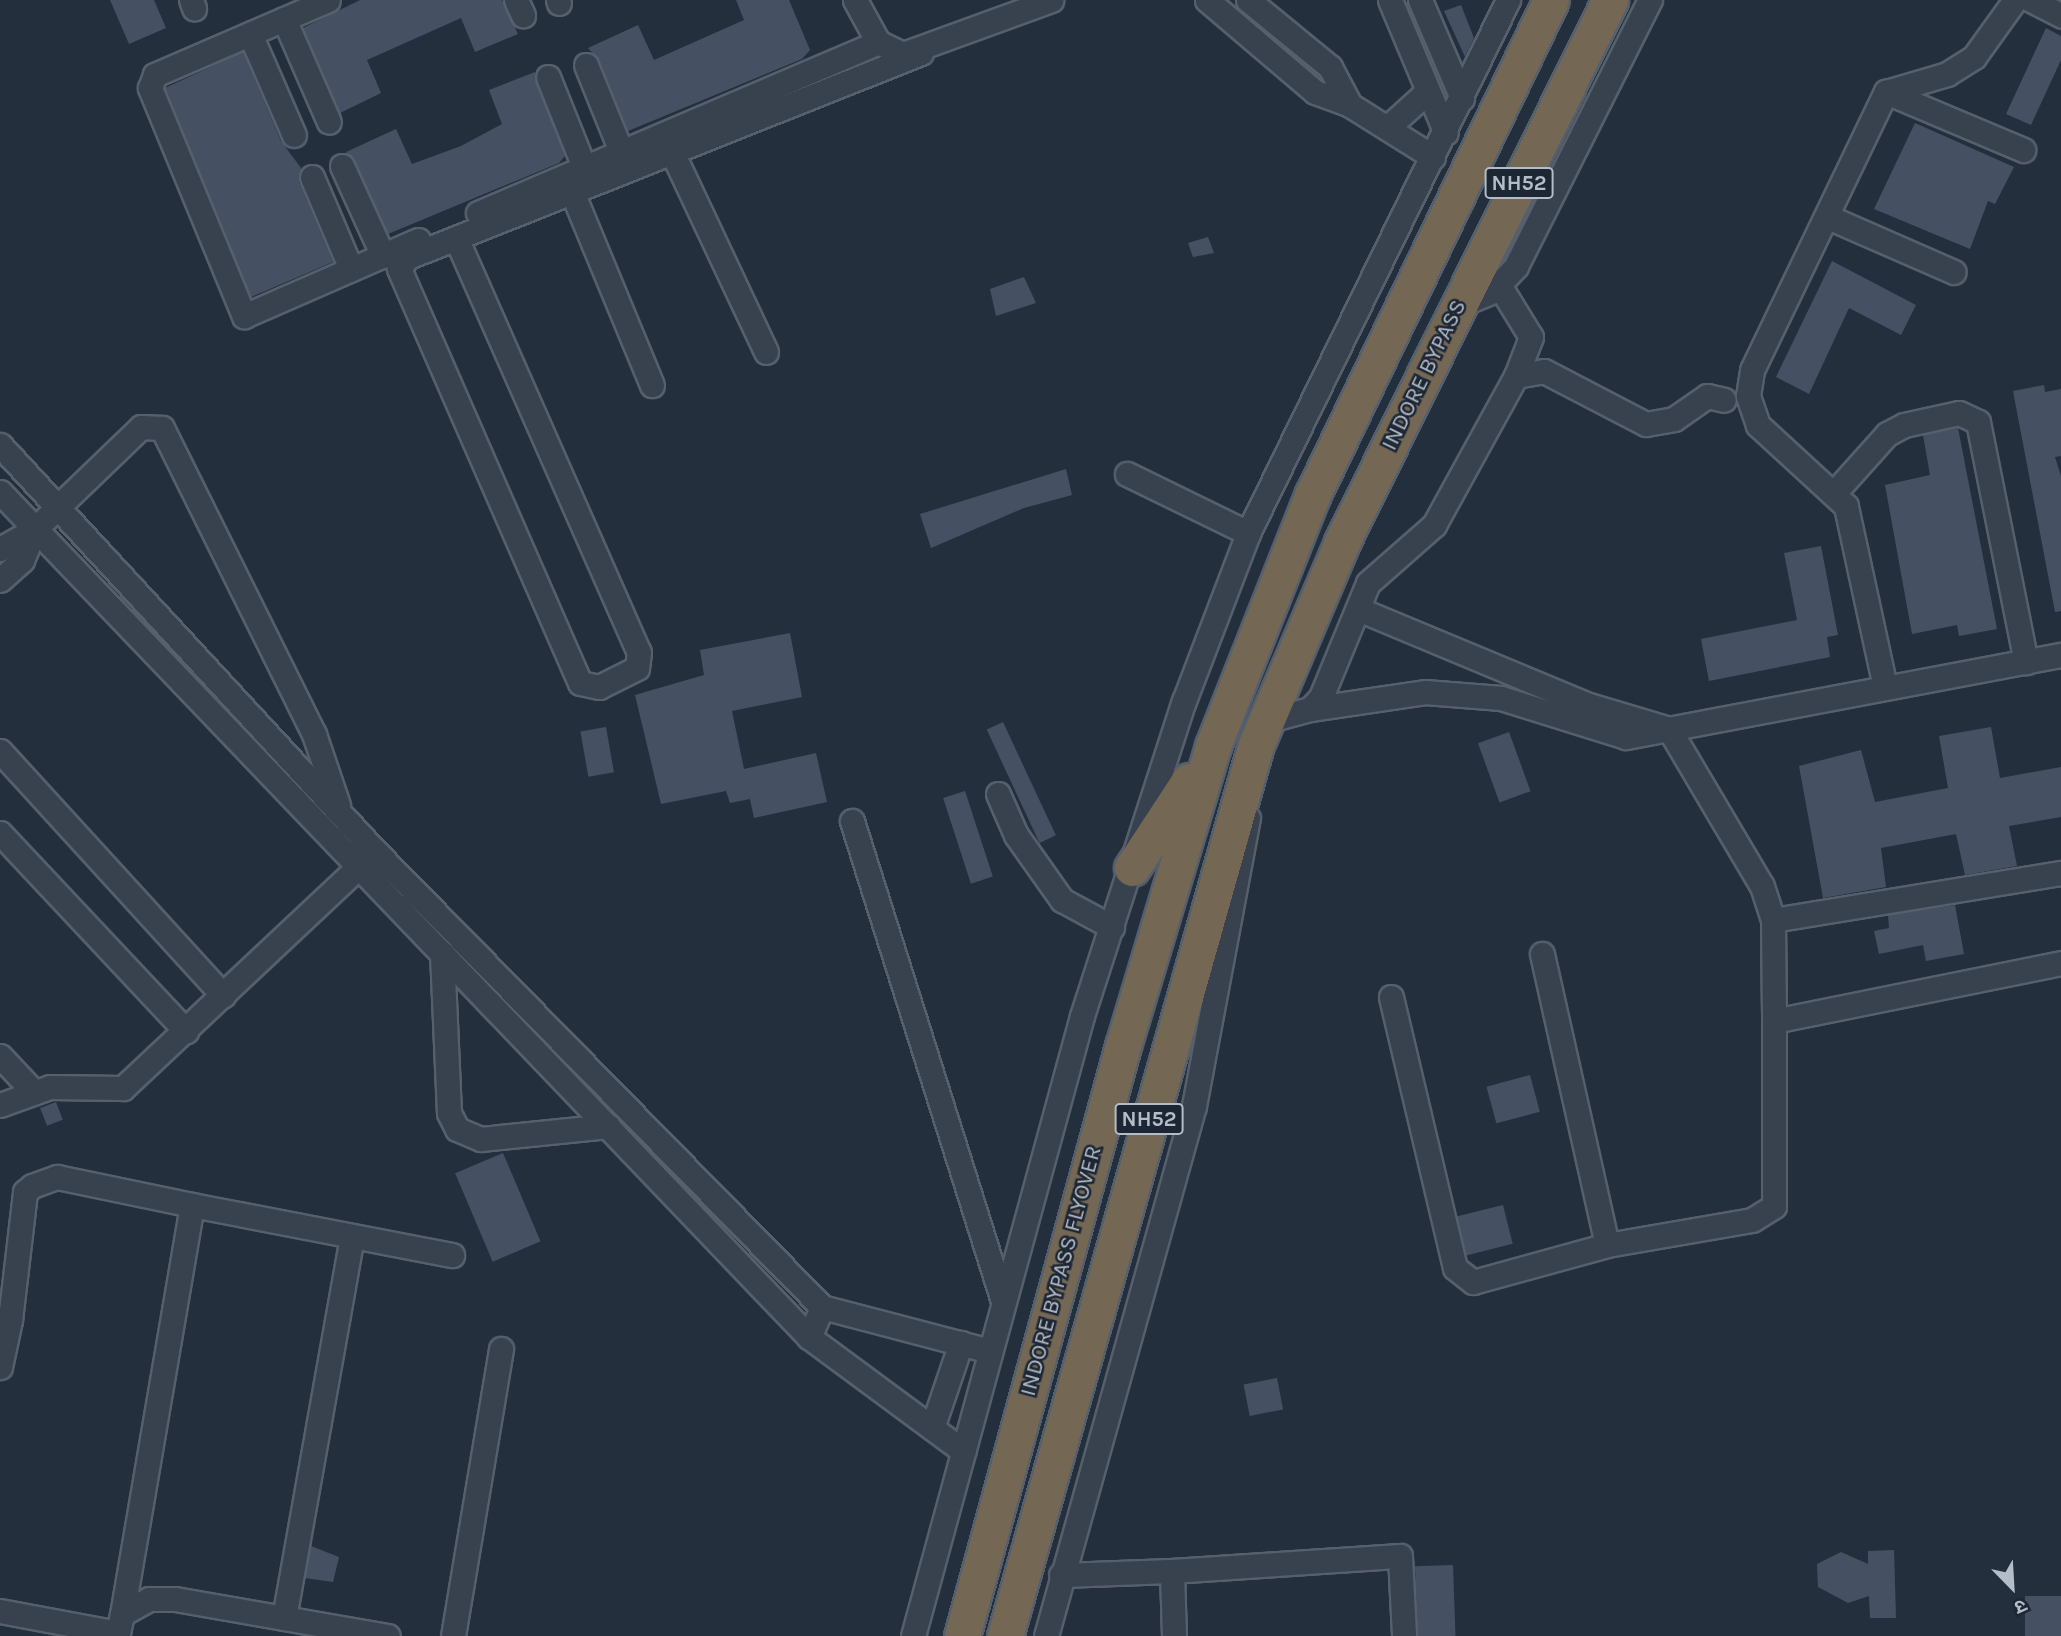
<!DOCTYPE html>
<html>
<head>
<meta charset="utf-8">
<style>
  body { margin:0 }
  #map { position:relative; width:2061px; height:1636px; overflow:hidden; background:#242f3e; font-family:Karla,"Noto Sans Devanagari",sans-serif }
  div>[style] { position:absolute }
  .building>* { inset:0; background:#455162; transform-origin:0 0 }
  .roads { filter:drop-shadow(2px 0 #565f6c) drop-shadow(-2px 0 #565f6c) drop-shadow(0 2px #565f6c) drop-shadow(0 -2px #565f6c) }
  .minor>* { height:23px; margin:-11.5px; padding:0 11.5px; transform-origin:11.5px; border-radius:11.5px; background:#38414e }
  .highway>* { height:35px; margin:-17.5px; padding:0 17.5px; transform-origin:17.5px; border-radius:17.5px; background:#746855 }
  span { translate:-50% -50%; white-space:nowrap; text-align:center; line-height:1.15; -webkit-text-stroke:5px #1d2633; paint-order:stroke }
  .shield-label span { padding:2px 5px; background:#1d2633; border:2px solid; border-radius:5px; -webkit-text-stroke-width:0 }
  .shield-label { font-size:21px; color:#b4bcc9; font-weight:700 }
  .street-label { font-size:23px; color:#b4bcc9 }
  .north { position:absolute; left:1977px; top:1552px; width:70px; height:70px; -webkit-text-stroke:5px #1d2633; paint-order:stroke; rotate:156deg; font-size:19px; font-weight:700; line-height:28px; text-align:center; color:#b4bcc9 }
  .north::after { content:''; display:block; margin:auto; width:24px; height:32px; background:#b4bcc9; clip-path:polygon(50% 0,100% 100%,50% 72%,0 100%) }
</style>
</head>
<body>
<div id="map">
  <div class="building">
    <div style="clip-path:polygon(110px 0,154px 0,166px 28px,129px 44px)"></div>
    <div style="clip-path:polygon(360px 0,502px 0,518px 34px,475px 52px,461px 18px,367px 60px,381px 93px,340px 113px,303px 28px)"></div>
    <div style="clip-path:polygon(736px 0,789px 0,810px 50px,802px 59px,628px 131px,599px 60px,588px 48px,638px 25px,654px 60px,744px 20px)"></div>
    <div style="clip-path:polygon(1461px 5px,1474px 38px,1465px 57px,1444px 11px)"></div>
    <div style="clip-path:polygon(2046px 28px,2061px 36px,2061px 60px,2031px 125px,2006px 114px)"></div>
    <div style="clip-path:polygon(243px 52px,281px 141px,301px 168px,299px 182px,333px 262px,251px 297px,165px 88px)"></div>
    <div style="clip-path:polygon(535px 72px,565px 156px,559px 163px,388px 234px,346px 152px,396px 129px,412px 164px,461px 146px,502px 124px,489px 90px)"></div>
    <div style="clip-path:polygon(1915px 123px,2014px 167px,1995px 204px,1988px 201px,1970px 249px,1874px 209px)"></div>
    <div style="clip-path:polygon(1208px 237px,1214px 253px,1193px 257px,1188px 243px)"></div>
    <div style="clip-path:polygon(1832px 261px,1916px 305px,1901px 335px,1849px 308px,1809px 394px,1776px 377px)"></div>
    <div style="clip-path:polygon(1024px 277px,1036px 303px,996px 316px,990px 289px)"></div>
    <div style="clip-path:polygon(2044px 385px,2045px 392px,2061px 389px,2061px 456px,2055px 457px,2061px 476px,2061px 611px,2055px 612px,2013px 391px)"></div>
    <div style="clip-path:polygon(1958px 428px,1997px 629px,1959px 636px,1957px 625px,1912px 634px,1885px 485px,1930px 475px,1923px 435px)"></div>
    <div style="clip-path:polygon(1066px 469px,1072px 495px,1024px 508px,931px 548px,920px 514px)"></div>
    <div style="clip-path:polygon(1821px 546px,1838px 635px,1827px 637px,1830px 657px,1709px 681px,1701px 639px,1797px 620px,1784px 553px)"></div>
    <div style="clip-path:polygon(790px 633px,802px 697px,732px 711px,744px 769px,816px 753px,827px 802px,754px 818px,750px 799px,730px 803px,726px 791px,661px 804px,635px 695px,704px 675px,700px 650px)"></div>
    <div style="left:1003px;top:722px;width:125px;height:18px;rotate:65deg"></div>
    <div style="left:606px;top:727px;width:46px;height:26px;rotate:80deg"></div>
    <div style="clip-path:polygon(1991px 727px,2000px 778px,2061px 767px,2061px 817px,2009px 826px,2017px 866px,1965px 875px,1956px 834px,1881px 848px,1886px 887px,1823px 898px,1799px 766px,1861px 750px,1875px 802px,1948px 788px,1939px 736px)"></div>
    <div style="left:1509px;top:732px;width:63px;height:33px;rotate:70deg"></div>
    <div style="left:965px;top:791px;width:90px;height:23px;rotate:72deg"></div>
    <div style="clip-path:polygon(1955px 905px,1964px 954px,1926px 961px,1923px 945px,1879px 954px,1874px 931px,1889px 928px,1888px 915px)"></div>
    <div style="left:1530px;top:1075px;width:38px;height:45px;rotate:75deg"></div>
    <div style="left:56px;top:1102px;width:19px;height:17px;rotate:69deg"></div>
    <div style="left:503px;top:1153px;width:96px;height:52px;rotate:67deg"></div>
    <div style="left:1503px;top:1205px;width:40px;height:48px;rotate:76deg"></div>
    <div style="left:1277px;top:1378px;width:32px;height:34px;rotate:79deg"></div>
    <div style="clip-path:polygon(311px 1546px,339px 1557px,333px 1582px,305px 1578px)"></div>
    <div style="clip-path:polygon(1894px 1550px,1896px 1618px,1870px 1618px,1869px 1596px,1848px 1603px,1818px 1587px,1817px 1564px,1841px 1552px,1868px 1564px,1868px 1551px)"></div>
    <div style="left:1453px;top:1565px;width:71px;height:38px;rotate:88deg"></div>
    <div style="left:2025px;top:1596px;width:36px;height:40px"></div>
  </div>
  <div class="roads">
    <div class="minor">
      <div style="left:191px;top:0;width:9px;rotate:69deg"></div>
      <div style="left:328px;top:0;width:189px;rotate:156.6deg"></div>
      <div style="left:155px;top:75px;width:14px;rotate:111deg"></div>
      <div style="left:150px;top:88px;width:247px;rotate:67.6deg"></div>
      <div style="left:244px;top:316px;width:190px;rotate:-23.6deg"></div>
      <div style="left:516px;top:0;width:17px;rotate:65deg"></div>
      <div style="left:558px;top:0;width:3px;rotate:72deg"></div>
      <div style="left:855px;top:0;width:48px;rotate:61.3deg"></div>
      <div style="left:878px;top:42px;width:28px;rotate:26deg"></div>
      <div style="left:903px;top:54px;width:158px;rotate:-20deg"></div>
      <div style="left:1207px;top:0;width:142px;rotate:40.4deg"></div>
      <div style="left:1315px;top:92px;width:37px;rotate:20deg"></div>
      <div style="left:1350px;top:105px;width:98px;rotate:32.1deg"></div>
      <div style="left:1248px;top:0;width:106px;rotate:39.3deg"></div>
      <div style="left:1330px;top:67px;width:43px;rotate:62.2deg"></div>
      <div style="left:1390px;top:0;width:144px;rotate:67.2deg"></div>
      <div style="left:1420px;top:0;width:107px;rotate:66.8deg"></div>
      <div style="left:2031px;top:0;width:34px;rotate:27deg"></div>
      <div style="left:284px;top:19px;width:112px;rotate:66.4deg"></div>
      <div style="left:250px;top:34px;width:110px;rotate:66.5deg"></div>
      <div style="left:586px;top:65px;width:93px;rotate:67.9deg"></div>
      <div style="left:548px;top:77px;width:97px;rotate:68.2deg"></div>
      <div style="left:1886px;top:92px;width:149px;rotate:22.9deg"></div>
      <div style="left:1387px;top:128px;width:55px;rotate:-42.1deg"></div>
      <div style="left:672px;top:152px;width:221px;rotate:64.8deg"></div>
      <div style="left:342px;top:166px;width:99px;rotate:65.5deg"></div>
      <div style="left:312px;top:177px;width:100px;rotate:67deg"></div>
      <div style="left:572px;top:192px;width:209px;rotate:67.5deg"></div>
      <div style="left:478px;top:213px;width:435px;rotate:-23.1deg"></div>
      <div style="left:1828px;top:217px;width:137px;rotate:23.6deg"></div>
      <div style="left:456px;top:238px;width:453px;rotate:66.2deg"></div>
      <div style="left:639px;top:652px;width:16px;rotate:97deg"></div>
      <div style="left:637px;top:668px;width:42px;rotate:153.4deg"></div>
      <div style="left:599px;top:687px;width:19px;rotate:-168deg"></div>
      <div style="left:580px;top:683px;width:453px;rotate:-113.6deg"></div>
      <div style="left:399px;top:268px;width:14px;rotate:-51deg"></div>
      <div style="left:408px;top:257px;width:552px;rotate:-21.69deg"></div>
      <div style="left:1499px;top:285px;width:61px;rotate:58.4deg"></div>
      <div style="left:1531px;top:337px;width:42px;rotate:111deg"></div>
      <div style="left:1459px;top:305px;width:37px;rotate:-22deg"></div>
      <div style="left:1493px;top:291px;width:34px;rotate:-47deg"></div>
      <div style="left:1516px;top:266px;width:298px;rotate:-63.3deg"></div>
      <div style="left:0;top:445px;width:551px;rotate:47.28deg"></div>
      <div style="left:374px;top:850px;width:640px;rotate:45.57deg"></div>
      <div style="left:822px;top:1307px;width:33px;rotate:113deg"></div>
      <div style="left:1127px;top:474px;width:135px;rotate:26deg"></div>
      <div style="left:0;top:492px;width:1170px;rotate:46.25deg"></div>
      <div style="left:809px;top:1337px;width:192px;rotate:36.5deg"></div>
      <div style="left:1835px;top:492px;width:78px;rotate:-48.1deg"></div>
      <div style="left:1887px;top:434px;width:19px;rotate:-28deg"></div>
      <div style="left:1904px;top:425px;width:56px;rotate:-12.3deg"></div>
      <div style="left:1959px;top:413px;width:21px;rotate:25deg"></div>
      <div style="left:1978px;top:422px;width:245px;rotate:78.7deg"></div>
      <div style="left:0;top:549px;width:40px;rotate:-29.7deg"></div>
      <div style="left:35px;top:529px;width:147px;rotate:-43.9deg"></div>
      <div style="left:141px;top:427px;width:21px;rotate:3deg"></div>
      <div style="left:162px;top:428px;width:342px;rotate:63.6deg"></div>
      <div style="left:314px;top:734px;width:75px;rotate:71.3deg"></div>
      <div style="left:0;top:580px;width:30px;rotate:-42deg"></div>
      <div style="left:22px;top:560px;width:34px;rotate:-67deg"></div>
      <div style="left:1358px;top:609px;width:250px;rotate:22.6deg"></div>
      <div style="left:1589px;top:705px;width:84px;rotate:16.7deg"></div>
      <div style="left:1669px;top:729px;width:182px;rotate:59.4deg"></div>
      <div style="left:1762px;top:886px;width:36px;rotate:72deg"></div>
      <div style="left:1773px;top:920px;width:101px;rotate:89.4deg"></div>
      <div style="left:1774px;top:1021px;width:293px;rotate:-11.4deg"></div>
      <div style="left:1885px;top:687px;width:185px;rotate:-102.2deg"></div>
      <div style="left:1846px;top:506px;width:120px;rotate:-137.4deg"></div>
      <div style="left:1758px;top:425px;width:31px;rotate:-109deg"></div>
      <div style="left:1748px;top:396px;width:26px;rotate:-81deg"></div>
      <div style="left:1752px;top:370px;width:309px;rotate:-64.3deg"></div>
      <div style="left:1886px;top:92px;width:64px;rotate:-16.4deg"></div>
      <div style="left:1947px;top:74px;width:32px;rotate:-32deg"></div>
      <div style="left:1974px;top:57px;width:70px;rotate:-54.3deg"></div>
      <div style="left:1310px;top:709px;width:116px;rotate:-8.4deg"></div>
      <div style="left:1425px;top:692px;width:76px;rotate:4.5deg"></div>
      <div style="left:1501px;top:698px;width:131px;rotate:17.3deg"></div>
      <div style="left:1626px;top:737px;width:443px;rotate:-10.7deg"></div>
      <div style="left:1266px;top:721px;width:46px;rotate:-15.3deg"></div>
      <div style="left:1310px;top:709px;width:16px;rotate:-47deg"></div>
      <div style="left:1321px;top:697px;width:123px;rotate:-67.6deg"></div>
      <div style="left:1368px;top:583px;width:88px;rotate:-41.3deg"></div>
      <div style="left:1434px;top:525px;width:170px;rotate:-61.2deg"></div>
      <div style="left:1516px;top:376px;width:28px;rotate:-10deg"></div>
      <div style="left:1544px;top:371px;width:115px;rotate:27.5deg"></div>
      <div style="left:1646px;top:424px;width:28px;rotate:-10deg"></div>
      <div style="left:1674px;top:419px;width:40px;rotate:-34.9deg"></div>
      <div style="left:1707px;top:396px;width:17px;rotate:13deg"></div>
      <div style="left:0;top:751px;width:331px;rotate:47.6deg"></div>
      <div style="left:998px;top:794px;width:45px;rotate:66.3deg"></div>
      <div style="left:1016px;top:835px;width:80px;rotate:54.7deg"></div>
      <div style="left:1062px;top:900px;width:57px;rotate:28.4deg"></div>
      <div style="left:852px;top:821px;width:503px;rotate:72.54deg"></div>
      <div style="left:0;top:833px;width:272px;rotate:46.8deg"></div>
      <div style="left:1773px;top:920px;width:292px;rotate:-9.3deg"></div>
      <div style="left:442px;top:953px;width:160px;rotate:87.5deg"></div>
      <div style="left:449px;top:1113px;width:18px;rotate:63deg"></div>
      <div style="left:457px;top:1129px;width:26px;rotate:23deg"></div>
      <div style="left:481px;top:1139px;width:128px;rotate:-5.8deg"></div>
      <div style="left:1542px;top:954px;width:298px;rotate:77.4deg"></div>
      <div style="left:1391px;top:997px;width:278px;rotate:76.7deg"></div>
      <div style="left:1455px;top:1268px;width:23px;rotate:38deg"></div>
      <div style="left:1473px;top:1282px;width:139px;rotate:-15.4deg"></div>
      <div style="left:1607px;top:1245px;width:147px;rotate:-9.8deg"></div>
      <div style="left:1752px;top:1220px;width:26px;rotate:-32deg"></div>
      <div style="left:1774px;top:1206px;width:185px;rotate:-90deg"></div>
      <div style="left:0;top:1056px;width:50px;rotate:46.6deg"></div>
      <div style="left:0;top:1105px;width:53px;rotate:-19.8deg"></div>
      <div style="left:50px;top:1087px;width:73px;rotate:0.8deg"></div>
      <div style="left:123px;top:1088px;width:336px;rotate:-43.2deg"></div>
      <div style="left:192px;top:1205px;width:265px;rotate:10.9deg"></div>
      <div style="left:822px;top:1307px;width:174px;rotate:14.7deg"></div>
      <div style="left:0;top:1319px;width:10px;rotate:6deg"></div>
      <div style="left:10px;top:1320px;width:129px;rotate:-83.3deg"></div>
      <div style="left:25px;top:1192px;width:9px;rotate:-41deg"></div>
      <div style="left:32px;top:1186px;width:27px;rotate:-20deg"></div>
      <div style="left:57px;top:1177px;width:138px;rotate:11.7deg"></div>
      <div style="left:192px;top:1205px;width:415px;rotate:99.7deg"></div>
      <div style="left:0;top:1367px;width:48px;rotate:-78deg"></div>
      <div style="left:932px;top:1428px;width:90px;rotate:-71.2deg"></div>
      <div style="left:1061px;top:1575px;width:111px;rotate:-2.1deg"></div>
      <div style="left:0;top:1611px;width:120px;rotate:10.6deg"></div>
      <div style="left:118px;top:1633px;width:19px;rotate:-78deg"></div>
      <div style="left:122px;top:1614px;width:31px;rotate:-29deg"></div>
      <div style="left:149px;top:1599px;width:26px"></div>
      <div style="left:175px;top:1599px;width:216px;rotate:9.9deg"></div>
      <div style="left:284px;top:1618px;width:386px;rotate:-79.9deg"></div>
      <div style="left:453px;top:1636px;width:291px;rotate:-80.5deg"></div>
      <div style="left:913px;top:1636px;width:643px;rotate:-74.75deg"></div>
      <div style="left:1082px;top:1016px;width:331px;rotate:-72.1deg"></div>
      <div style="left:1184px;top:701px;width:180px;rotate:-69.1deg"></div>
      <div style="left:1248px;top:533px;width:593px;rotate:-64deg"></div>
      <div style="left:1046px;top:1636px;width:550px;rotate:-74.4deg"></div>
      <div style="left:1194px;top:1106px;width:293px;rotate:-79.4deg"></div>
      <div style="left:1174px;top:1636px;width:65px;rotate:-91.8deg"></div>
      <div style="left:1172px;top:1571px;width:228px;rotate:-3.8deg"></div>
      <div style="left:1400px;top:1556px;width:80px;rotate:87.1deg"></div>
    </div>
    <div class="highway">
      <div style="left:1132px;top:868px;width:104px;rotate:-56.8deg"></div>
      <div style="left:962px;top:1636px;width:612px;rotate:-74.74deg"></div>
      <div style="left:1123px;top:1046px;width:313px;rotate:-73.3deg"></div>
      <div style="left:1213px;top:746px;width:271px;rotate:-68.4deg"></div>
      <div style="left:1313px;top:494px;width:548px;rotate:-64.28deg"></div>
      <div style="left:1005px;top:1636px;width:926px;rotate:-74.27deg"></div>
      <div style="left:1256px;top:745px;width:220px;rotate:-67deg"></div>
      <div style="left:1342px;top:542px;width:605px;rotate:-63.69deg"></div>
    </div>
  </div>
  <div class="shield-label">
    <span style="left:1519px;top:183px">NH52</span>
    <span style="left:1149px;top:1119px">NH52</span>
  </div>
  <div class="street-label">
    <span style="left:1424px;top:375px;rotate:-64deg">INDORE BYPASS</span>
    <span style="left:1061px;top:1271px;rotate:-75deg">INDORE BYPASS FLYOVER</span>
  </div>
  <div class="north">उ</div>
</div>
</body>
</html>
